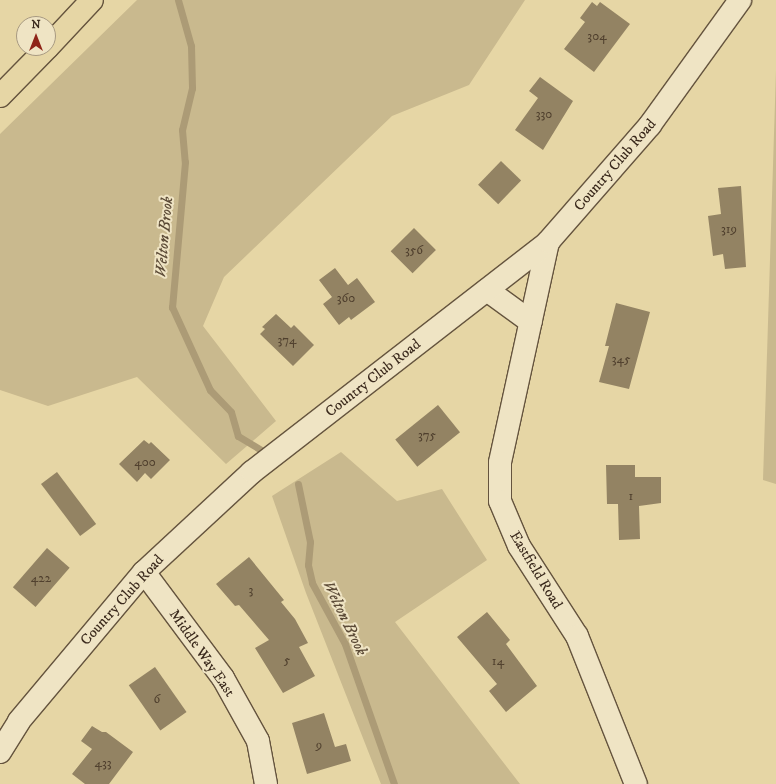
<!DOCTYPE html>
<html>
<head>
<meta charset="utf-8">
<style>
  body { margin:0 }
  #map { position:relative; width:776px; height:784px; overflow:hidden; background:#e6d6a5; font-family:"IM FELL DW Pica",serif }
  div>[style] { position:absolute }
  .green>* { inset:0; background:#c9b98e }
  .stream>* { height:7px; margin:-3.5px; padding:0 3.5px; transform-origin:3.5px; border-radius:3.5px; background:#ac9b76 }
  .building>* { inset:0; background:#938363; transform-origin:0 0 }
  .roads { filter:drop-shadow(1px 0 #65543e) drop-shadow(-1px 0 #65543e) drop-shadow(0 1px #65543e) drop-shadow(0 -1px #65543e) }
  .street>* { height:22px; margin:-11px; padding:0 11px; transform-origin:11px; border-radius:11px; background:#efe4c4 }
  .secondary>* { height:22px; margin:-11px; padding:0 11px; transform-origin:11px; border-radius:11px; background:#efe4c4 }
  .highway>* { height:22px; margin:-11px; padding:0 11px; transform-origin:11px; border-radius:11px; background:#e6d6a5 }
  span { translate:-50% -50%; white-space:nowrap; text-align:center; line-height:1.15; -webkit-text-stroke:4px #efe4c4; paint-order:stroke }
  .number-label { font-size:13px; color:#50402e }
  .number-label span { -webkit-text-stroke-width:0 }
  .street-label { font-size:15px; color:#3a291c }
  .water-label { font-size:16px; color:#5c4b37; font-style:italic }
  .north { position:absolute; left:16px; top:16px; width:40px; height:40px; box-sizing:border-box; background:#efe4c4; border:1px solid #a79981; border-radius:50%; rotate:0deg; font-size:11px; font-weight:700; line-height:16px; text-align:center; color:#3a291c }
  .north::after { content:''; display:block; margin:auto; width:14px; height:18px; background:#8f2418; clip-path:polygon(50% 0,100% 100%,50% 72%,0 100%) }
</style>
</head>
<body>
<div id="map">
  <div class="green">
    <div style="clip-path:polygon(137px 0,525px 0,469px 85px,392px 116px,224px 277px,203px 326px,276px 421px,226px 464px,137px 377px,48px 406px,0 390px,0 134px)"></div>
    <div style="clip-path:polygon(776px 71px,776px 484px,763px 480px)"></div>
    <div style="clip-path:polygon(341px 452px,397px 501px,442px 489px,487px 560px,395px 622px,520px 784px,381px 784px,306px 593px,272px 496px)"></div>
  </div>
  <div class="stream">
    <div style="left:178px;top:0;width:48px;rotate:74.2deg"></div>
    <div style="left:191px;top:46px;width:42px;rotate:88.6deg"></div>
    <div style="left:192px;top:88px;width:43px;rotate:103.4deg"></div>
    <div style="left:182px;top:130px;width:32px;rotate:85deg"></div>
    <div style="left:185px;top:162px;width:146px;rotate:95.1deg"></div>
    <div style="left:172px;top:307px;width:91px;rotate:65.4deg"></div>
    <div style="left:210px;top:390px;width:30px;rotate:46deg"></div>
    <div style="left:231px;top:412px;width:25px;rotate:74deg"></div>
    <div style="left:238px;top:436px;width:27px;rotate:31deg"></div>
    <div style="left:298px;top:484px;width:59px;rotate:78.3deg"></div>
    <div style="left:310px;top:542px;width:23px;rotate:95deg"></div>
    <div style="left:308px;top:565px;width:18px;rotate:77deg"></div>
    <div style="left:312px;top:583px;width:69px;rotate:61.6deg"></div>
    <div style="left:345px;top:644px;width:148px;rotate:70.7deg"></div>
  </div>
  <div class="building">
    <div style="clip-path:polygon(592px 2px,597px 6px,600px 2px,630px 24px,594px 72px,564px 49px,585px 22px,580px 18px)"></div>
    <div style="clip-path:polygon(540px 77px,573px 101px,543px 150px,515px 130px,538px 98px,529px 91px)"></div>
    <div style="left:501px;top:161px;width:28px;height:33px;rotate:44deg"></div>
    <div style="clip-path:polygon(741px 186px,746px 267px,725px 269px,723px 254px,713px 256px,708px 216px,721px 214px,718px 188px)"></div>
    <div style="left:414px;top:228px;width:31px;height:33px;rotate:45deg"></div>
    <div style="clip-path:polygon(335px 268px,348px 285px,357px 278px,375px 302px,351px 320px,349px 317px,339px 325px,323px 304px,332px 297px,319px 280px)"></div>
    <div style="clip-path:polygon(616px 303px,650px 312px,629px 389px,599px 382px,609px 346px,605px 346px)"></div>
    <div style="clip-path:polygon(276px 314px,291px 328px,294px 325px,314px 345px,293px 366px,260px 334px,265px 329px,262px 327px)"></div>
    <div style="left:438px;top:405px;width:35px;height:55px;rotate:51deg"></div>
    <div style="clip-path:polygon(144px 440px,149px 444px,151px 442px,170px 460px,151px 479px,145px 473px,137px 482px,119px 464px)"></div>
    <div style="clip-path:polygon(606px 465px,635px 465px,635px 477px,661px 477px,661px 503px,639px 506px,640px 539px,619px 540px,618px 504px,607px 504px)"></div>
    <div style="left:57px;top:472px;width:65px;height:20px;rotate:53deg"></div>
    <div style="left:47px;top:548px;width:30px;height:52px;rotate:41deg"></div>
    <div style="clip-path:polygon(249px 557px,284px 600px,281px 602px,295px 619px,308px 643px,299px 647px,315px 676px,283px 693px,255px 648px,269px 640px,239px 605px,235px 606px,216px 584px)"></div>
    <div style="clip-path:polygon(487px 612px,510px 640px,506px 644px,537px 686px,506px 712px,489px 691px,497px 684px,457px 637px)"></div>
    <div style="left:155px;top:667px;width:55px;height:32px;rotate:55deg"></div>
    <div style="clip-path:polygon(324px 713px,335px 747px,346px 744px,351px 761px,307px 774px,292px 723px)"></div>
    <div style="clip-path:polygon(92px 726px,102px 732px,106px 732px,133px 752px,109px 784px,85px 784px,72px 774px,92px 749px,81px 741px)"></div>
  </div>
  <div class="roads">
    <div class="street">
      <div style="left:548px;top:242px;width:226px;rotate:102.3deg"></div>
      <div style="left:500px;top:463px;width:38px;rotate:90deg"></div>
      <div style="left:500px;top:501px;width:49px;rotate:67.1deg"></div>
      <div style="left:519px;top:546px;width:107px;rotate:57.2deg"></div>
      <div style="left:577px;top:636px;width:159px;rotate:68.3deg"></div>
      <div style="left:487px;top:290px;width:54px;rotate:36deg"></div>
      <div style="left:144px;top:572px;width:132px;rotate:53.3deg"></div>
      <div style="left:223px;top:678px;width:72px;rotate:60.9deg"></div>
      <div style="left:258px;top:741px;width:44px;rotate:79.5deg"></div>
    </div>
    <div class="secondary">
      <div style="left:0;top:752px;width:36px;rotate:-58deg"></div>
      <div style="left:19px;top:721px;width:194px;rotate:-50deg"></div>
      <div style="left:144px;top:572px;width:147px;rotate:-42.8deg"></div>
      <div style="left:252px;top:472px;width:375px;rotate:-37.8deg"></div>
      <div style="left:548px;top:242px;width:155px;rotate:-48.9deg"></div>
      <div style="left:650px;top:125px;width:154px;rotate:-54.2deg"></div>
    </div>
    <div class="highway">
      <div style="left:48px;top:47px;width:64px;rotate:-46.9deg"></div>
      <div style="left:0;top:96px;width:67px;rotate:-45.6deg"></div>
    </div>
  </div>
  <div class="number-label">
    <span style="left:597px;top:36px">304</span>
    <span style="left:544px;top:114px">330</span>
    <span style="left:729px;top:229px">319</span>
    <span style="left:414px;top:250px">356</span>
    <span style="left:346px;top:298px">360</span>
    <span style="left:287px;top:340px">374</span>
    <span style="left:621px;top:359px">345</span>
    <span style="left:427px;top:435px">375</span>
    <span style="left:145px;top:462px">400</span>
    <span style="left:631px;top:496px">1</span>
    <span style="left:41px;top:578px">422</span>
    <span style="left:251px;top:590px">3</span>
    <span style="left:287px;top:660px">5</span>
    <span style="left:498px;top:661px">14</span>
    <span style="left:157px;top:699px">6</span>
    <span style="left:319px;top:745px">9</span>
    <span style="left:103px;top:763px">433</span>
  </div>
  <div class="street-label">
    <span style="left:615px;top:165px;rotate:-49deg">Country Club Road</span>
    <span style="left:373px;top:378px;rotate:-38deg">Country Club Road</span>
    <span style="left:536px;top:570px;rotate:59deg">Eastfield Road</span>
    <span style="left:122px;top:600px;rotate:-48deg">Country Club Road</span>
    <span style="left:202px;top:653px;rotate:55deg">Middle Way East</span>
  </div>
  <div class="water-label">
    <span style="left:164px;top:237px;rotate:-85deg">Welton Brook</span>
    <span style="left:345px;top:618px;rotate:64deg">Welton Brook</span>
  </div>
  <div class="north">N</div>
</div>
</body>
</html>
